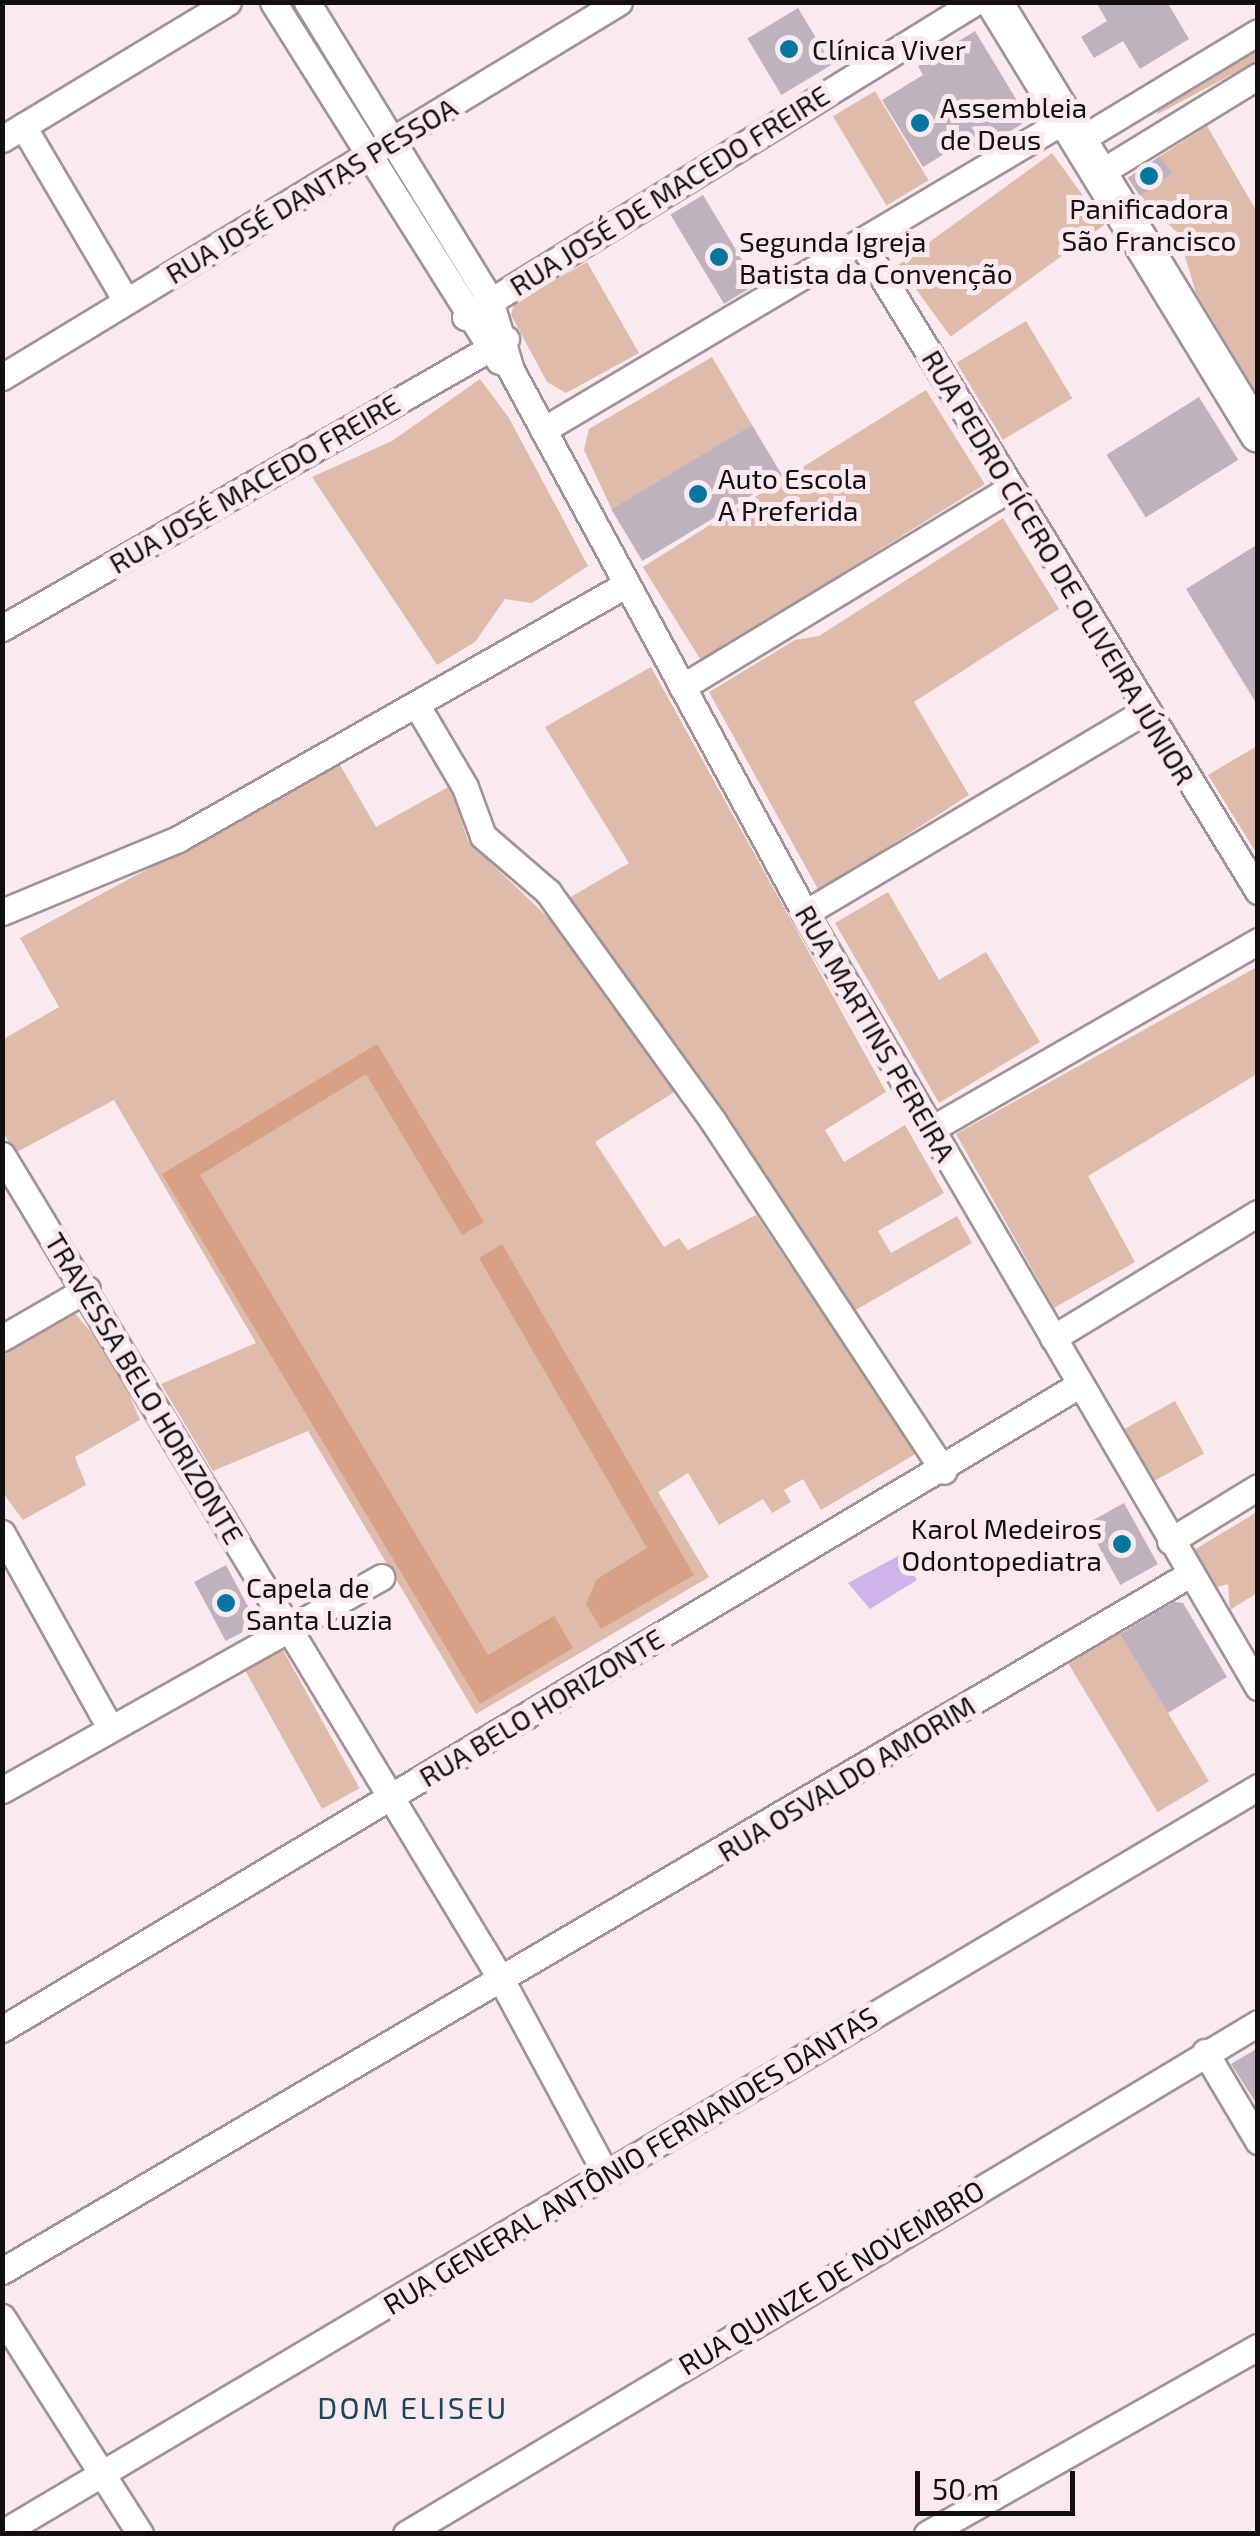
<!DOCTYPE html>
<html>
<head>
<meta charset="utf-8">
<style>
  body { margin:0 }
  #map { position:relative; width:1260px; height:2536px; overflow:hidden; background:#faeaef; font-family:"Exo 2",sans-serif }
  div>[style] { position:absolute }
  .green>* { inset:0; background:#debbaa; transform-origin:0 0 }
  .forest>* { inset:0; background:#d8a084 }
  .water>* { inset:0; background:#ceb4e8 }
  .building>* { inset:0; background:#beb3bc; transform-origin:0 0 }
  .roads { filter:drop-shadow(2px 0 #a09296) drop-shadow(-2px 0 #a09296) drop-shadow(0 2px #a09296) drop-shadow(0 -2px #a09296) }
  .minor>* { height:25px; margin:-12.5px; padding:0 12.5px; transform-origin:12.5px; border-radius:12.5px; background:#fff }
  .secondary>* { height:35px; margin:-17.5px; padding:0 17.5px; transform-origin:17.5px; border-radius:17.5px; background:#fff }
  .dots>* { width:28px; height:28px; translate:-50% -50%; box-sizing:border-box; border:5px solid #faeaef; border-radius:50% }
  span { translate:-50% -50%; white-space:nowrap; text-align:center; line-height:1.15; -webkit-text-stroke:10px #faeaef; paint-order:stroke }
  .poi-label { font-size:28px; color:#130e10 }
  .left { translate:0 -50%; text-align:left }
  .right { translate:-100% -50%; text-align:right }
  .street-label { font-size:28px; color:#130e10 }
  .neighbourhood-label { font-size:30px; color:#1b475c; letter-spacing:2.5px }
  .frame { position:absolute; inset:0; border:5px solid #130e10; pointer-events:none }
  .scale { position:absolute; left:915px; top:2471px; width:160px; height:45px; box-sizing:border-box; border:5px solid #130e10; border-top:0; padding-left:12px; font-size:30px; line-height:35px; white-space:nowrap; color:#130e10; -webkit-text-stroke:8px #faeaef; paint-order:stroke }
</style>
</head>
<body>
<div id="map">
  <div class="green">
    <div style="clip-path:polygon(1257px 49px,1257px 61px,1156px 115px,1160px 108px)"></div>
    <div style="left:875px;top:91px;width:104px;height:49px;rotate:59deg"></div>
    <div style="clip-path:polygon(1207px 126px,1257px 212px,1257px 394px,1196px 293px,1178px 233px,1137px 196px,1172px 175px,1160px 156px)"></div>
    <div style="left:1052px;top:153px;width:89px;height:190px;rotate:54deg"></div>
    <div style="clip-path:polygon(587px 262px,639px 353px,566px 393px,547px 382px,511px 315px,514px 304px)"></div>
    <div style="left:1026px;top:321px;width:90px;height:81px;rotate:59deg"></div>
    <div style="clip-path:polygon(712px 357px,752px 425px,613px 512px,584px 450px,589px 429px)"></div>
    <div style="clip-path:polygon(480px 379px,509px 418px,588px 566px,532px 603px,505px 599px,475px 642px,437px 665px,312px 477px,392px 441px)"></div>
    <div style="left:926px;top:390px;width:111px;height:334px;rotate:58deg"></div>
    <div style="clip-path:polygon(1003px 518px,1059px 609px,914px 702px,969px 795px,819px 891px,709px 692px,795px 640px,819px 636px)"></div>
    <div style="clip-path:polygon(651px 667px,886px 1092px,825px 1130px,844px 1162px,905px 1125px,944px 1193px,878px 1231px,891px 1253px,957px 1216px,972px 1243px,854px 1311px,569px 898px,629px 863px,545px 727px)"></div>
    <div style="clip-path:polygon(1257px 746px,1257px 854px,1208px 775px)"></div>
    <div style="clip-path:polygon(340px 765px,376px 827px,450px 786px,468px 841px,560px 929px,676px 1091px,595px 1142px,664px 1247px,679px 1238px,688px 1250px,756px 1215px,917px 1453px,821px 1510px,803px 1479px,784px 1490px,791px 1502px,772px 1513px,763px 1499px,719px 1525px,688px 1473px,658px 1492px,709px 1577px,476px 1714px,308px 1431px,213px 1471px,161px 1384px,256px 1343px,114px 1100px,15px 1153px,3px 1132px,2px 1040px,59px 1007px,20px 938px)"></div>
    <div style="clip-path:polygon(888px 892px,939px 980px,986px 952px,1040px 1042px,939px 1103px,835px 923px)"></div>
    <div style="clip-path:polygon(1257px 967px,1257px 1074px,1088px 1176px,1135px 1262px,1054px 1308px,956px 1134px)"></div>
    <div style="clip-path:polygon(72px 1310px,115px 1360px,140px 1420px,75px 1457px,86px 1485px,23px 1520px,3px 1493px,3px 1347px)"></div>
    <div style="left:1175px;top:1401px;width:60px;height:60px;rotate:61deg"></div>
    <div style="clip-path:polygon(1257px 1512px,1257px 1593px,1230px 1610px,1228px 1584px,1217px 1587px,1194px 1550px)"></div>
    <div style="left:1120px;top:1633px;width:173px;height:60px;rotate:59deg"></div>
    <div style="left:283px;top:1650px;width:158px;height:43px;rotate:61deg"></div>
  </div>
  <div class="forest">
    <div style="clip-path:polygon(377px 1044px,484px 1222px,462px 1235px,366px 1074px,200px 1175px,488px 1655px,554px 1616px,573px 1648px,480px 1704px,162px 1174px)"></div>
    <div style="clip-path:polygon(502px 1244px,694px 1575px,601px 1629px,586px 1604px,597px 1579px,647px 1548px,479px 1258px)"></div>
  </div>
  <div class="water">
    <div style="clip-path:polygon(900px 1555px,917px 1580px,870px 1609px,848px 1583px)"></div>
  </div>
  <div class="building">
    <div style="clip-path:polygon(1096px 2px,1167px 2px,1189px 39px,1140px 69px,1123px 41px,1094px 58px,1081px 37px,1107px 21px)"></div>
    <div style="left:798px;top:8px;width:66px;height:59px;rotate:59deg"></div>
    <div style="clip-path:polygon(975px 31px,1022px 109px,1022px 124px,971px 155px,964px 142px,923px 167px,882px 100px,923px 75px,918px 66px)"></div>
    <div style="left:1160px;top:156px;width:22px;height:39px;rotate:56deg"></div>
    <div style="left:703px;top:195px;width:104px;height:38px;rotate:59deg"></div>
    <div style="left:1199px;top:397px;width:74px;height:109px;rotate:58deg"></div>
    <div style="left:752px;top:425px;width:60px;height:164px;rotate:59deg"></div>
    <div style="clip-path:polygon(1258px 544px,1258px 706px,1186px 589px)"></div>
    <div style="left:1124px;top:1503px;width:70px;height:43px;rotate:61deg"></div>
    <div style="left:226px;top:1565px;width:67px;height:36px;rotate:62deg"></div>
    <div style="clip-path:polygon(1174px 1602px,1183px 1603px,1227px 1677px,1168px 1713px,1120px 1634px)"></div>
    <div style="clip-path:polygon(1258px 2048px,1258px 2106px,1231px 2064px)"></div>
  </div>
  <div class="roads">
    <div class="minor">
      <div style="left:273px;top:2px;width:424px;rotate:57.8deg"></div>
      <div style="left:307px;top:2px;width:350px;rotate:58.4deg"></div>
      <div style="left:490px;top:300px;width:73px;rotate:73.3deg"></div>
      <div style="left:511px;top:370px;width:617px;rotate:61.57deg"></div>
      <div style="left:805px;top:913px;width:897px;rotate:59.66deg"></div>
      <div style="left:23px;top:126px;width:203px;rotate:59.5deg"></div>
      <div style="left:2px;top:139px;width:264px;rotate:-31.2deg"></div>
      <div style="left:1078px;top:141px;width:210px;rotate:-31.2deg"></div>
      <div style="left:1098px;top:174px;width:188px;rotate:-31.5deg"></div>
      <div style="left:861px;top:242px;width:761px;rotate:58.55deg"></div>
      <div style="left:465px;top:317px;width:599px;rotate:-31.7deg"></div>
      <div style="left:2px;top:377px;width:722px;rotate:-31.29deg"></div>
      <div style="left:543px;top:430px;width:607px;rotate:-30.7deg"></div>
      <div style="left:2px;top:628px;width:581px;rotate:-29.83deg"></div>
      <div style="left:682px;top:687px;width:385px;rotate:-31.2deg"></div>
      <div style="left:416px;top:704px;width:96px;rotate:59.4deg"></div>
      <div style="left:465px;top:787px;width:52px;rotate:69.8deg"></div>
      <div style="left:483px;top:836px;width:86px;rotate:40.7deg"></div>
      <div style="left:548px;top:892px;width:282px;rotate:54.2deg"></div>
      <div style="left:713px;top:1121px;width:419px;rotate:56.6deg"></div>
      <div style="left:2px;top:912px;width:191px;rotate:-22.5deg"></div>
      <div style="left:178px;top:839px;width:516px;rotate:-29.59deg"></div>
      <div style="left:805px;top:913px;width:398px;rotate:-30.7deg"></div>
      <div style="left:933px;top:1128px;width:375px;rotate:-29.9deg"></div>
      <div style="left:2px;top:1155px;width:966px;rotate:58.81deg"></div>
      <div style="left:502px;top:1981px;width:219px;rotate:61.7deg"></div>
      <div style="left:2px;top:1338px;width:98px;rotate:-30deg"></div>
      <div style="left:1053px;top:1338px;width:240px;rotate:-31.4deg"></div>
      <div style="left:2px;top:1533px;width:223px;rotate:61deg"></div>
      <div style="left:1170px;top:1541px;width:103px;rotate:-31.5deg"></div>
      <div style="left:2px;top:1790px;width:435px;rotate:-29.3deg"></div>
      <div style="left:2px;top:2029px;width:1255px;rotate:-30.88deg"></div>
      <div style="left:1205px;top:2052px;width:104px;rotate:59.2deg"></div>
      <div style="left:2px;top:2271px;width:1377px;rotate:-30.4deg"></div>
      <div style="left:2px;top:2317px;width:257px;rotate:57.5deg"></div>
      <div style="left:2px;top:2533px;width:1461px;rotate:-30.71deg"></div>
      <div style="left:406px;top:2534px;width:993px;rotate:-30.95deg"></div>
      <div style="left:927px;top:2534px;width:380px;rotate:-29.5deg"></div>
    </div>
    <div class="secondary">
      <div style="left:994px;top:2px;width:506px;rotate:58.57deg"></div>
    </div>
  </div>
  <div class="dots">
    <div style="left:789px;top:49px;background:#0676a1"></div>
    <div style="left:920px;top:123px;background:#0676a1"></div>
    <div style="left:1149px;top:176px;background:#0676a1"></div>
    <div style="left:719px;top:257px;background:#0676a1"></div>
    <div style="left:698px;top:494px;background:#0676a1"></div>
    <div style="left:1122px;top:1544px;background:#0676a1"></div>
    <div style="left:226px;top:1603px;background:#0676a1"></div>
  </div>
  <div class="poi-label">
    <span class="left" style="left:812px;top:49px">Clínica Viver</span>
    <span class="left" style="left:940px;top:123px">Assembleia<br>de Deus</span>
    <span style="left:1149px;top:224px">Panificadora<br>São Francisco</span>
    <span class="left" style="left:739px;top:257px">Segunda Igreja<br>Batista da Convenção</span>
    <span class="left" style="left:718px;top:494px">Auto Escola<br>A Preferida</span>
    <span class="right" style="left:1102px;top:1544px">Karol Medeiros<br>Odontopediatra</span>
    <span class="left" style="left:246px;top:1603px">Capela de<br>Santa Luzia</span>
  </div>
  <div class="street-label">
    <span style="left:311px;top:190px;rotate:-31deg">RUA JOSÉ DANTAS PESSOA</span>
    <span style="left:669px;top:190px;rotate:-32deg">RUA JOSÉ DE MACEDO FREIRE</span>
    <span style="left:254px;top:483px;rotate:-30deg">RUA JOSÉ MACEDO FREIRE</span>
    <span style="left:1059px;top:567px;rotate:59deg">RUA PEDRO CÍCERO DE OLIVEIRA JÚNIOR</span>
    <span style="left:876px;top:1033px;rotate:60deg">RUA MARTINS PEREIRA</span>
    <span style="left:145px;top:1388px;rotate:59deg">TRAVESSA BELO HORIZONTE</span>
    <span style="left:541px;top:1707px;rotate:-31deg">RUA BELO HORIZONTE</span>
    <span style="left:846px;top:1778px;rotate:-31deg">RUA OSVALDO AMORIM</span>
    <span style="left:630px;top:2160px;rotate:-31deg">RUA GENERAL ANTÔNIO FERNANDES DANTAS</span>
    <span style="left:831px;top:2277px;rotate:-31deg">RUA QUINZE DE NOVEMBRO</span>
  </div>
  <div class="neighbourhood-label">
    <span style="left:413px;top:2407px">DOM ELISEU</span>
  </div>
  <div class="frame"></div>
  <div class="scale">50 m</div>
</div>
</body>
</html>
